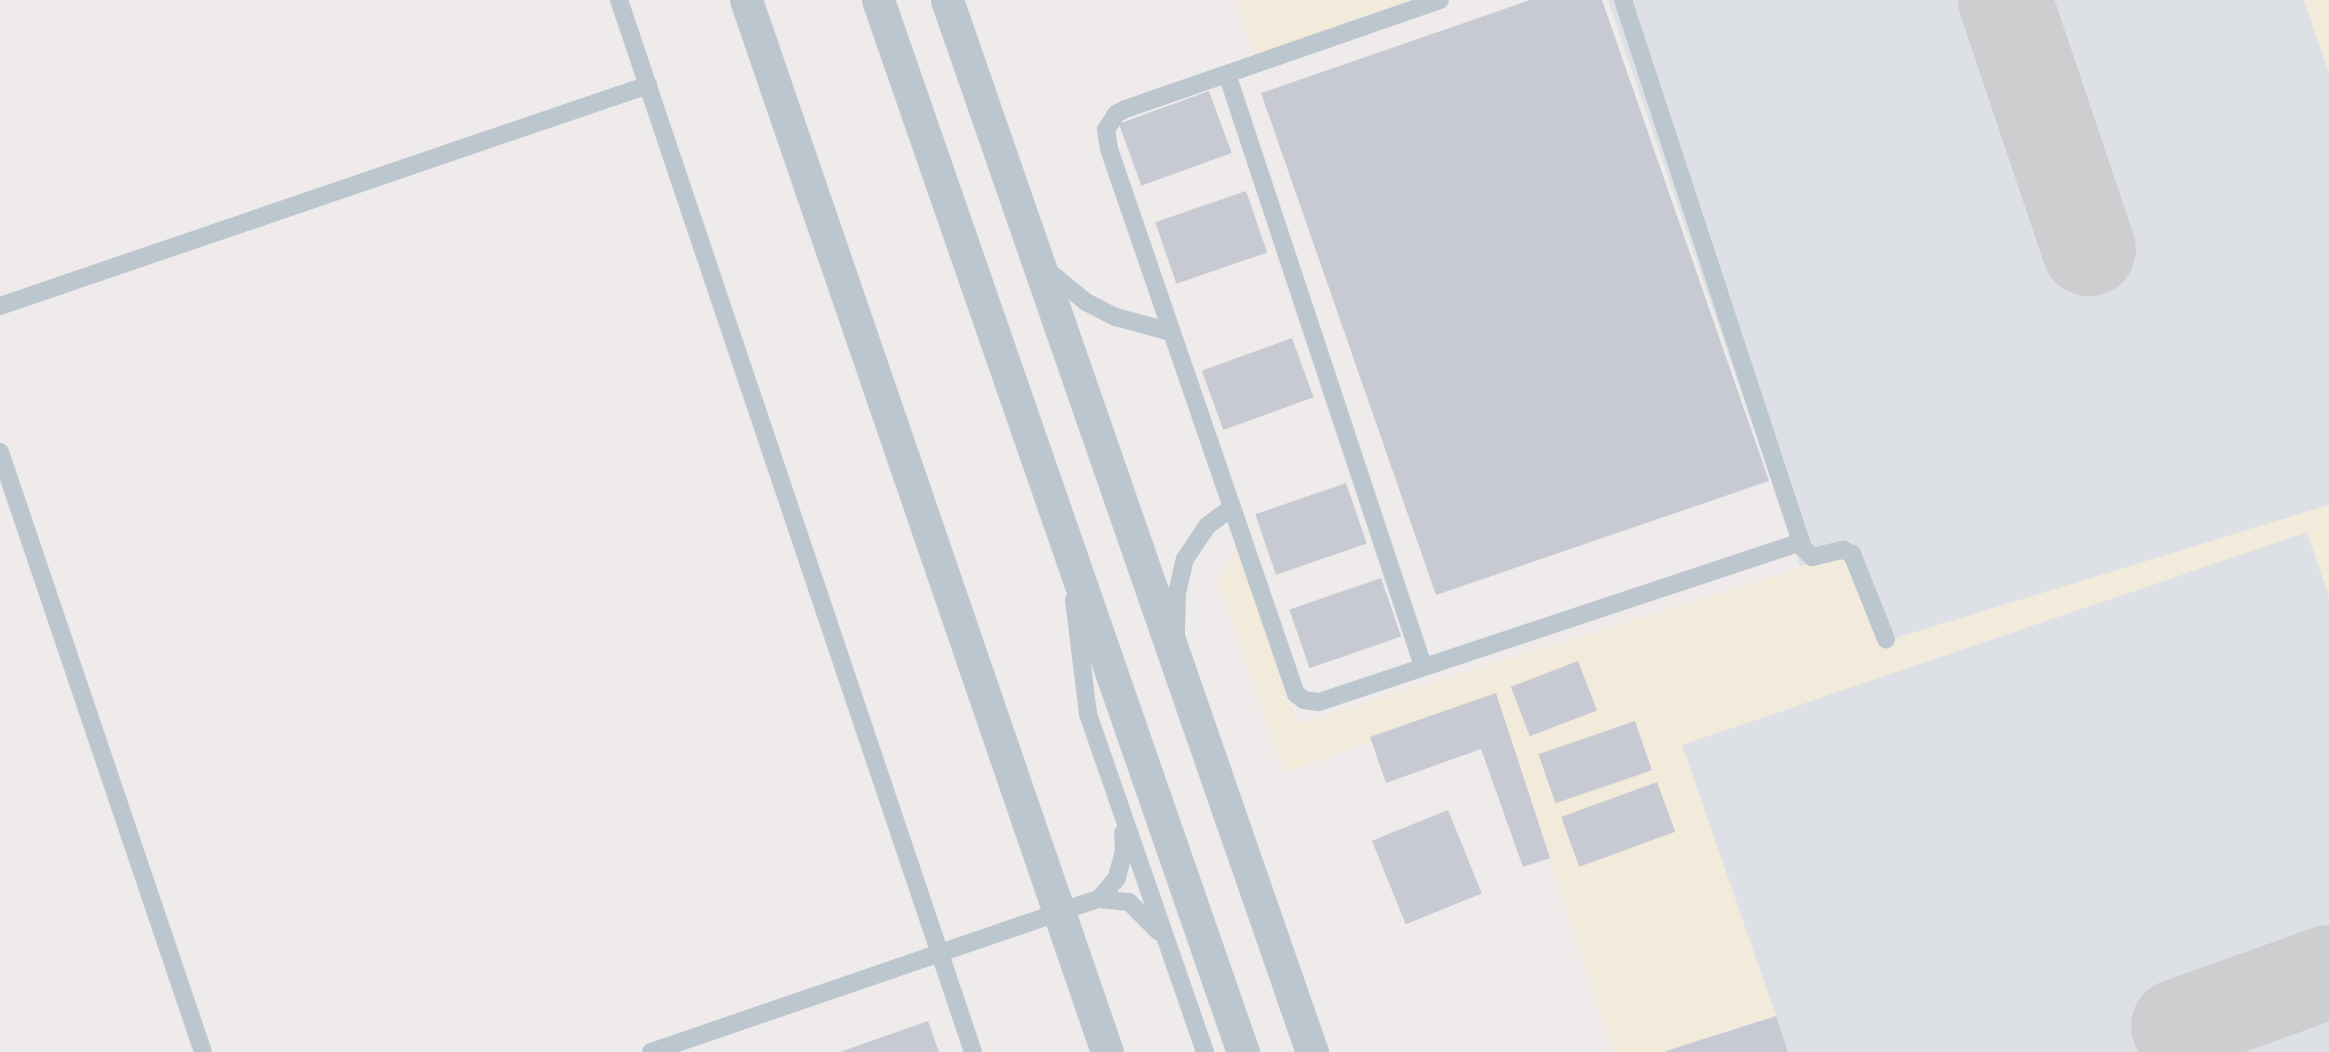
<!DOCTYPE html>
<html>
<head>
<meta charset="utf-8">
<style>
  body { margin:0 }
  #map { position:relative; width:2329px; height:1052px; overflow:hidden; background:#efebeb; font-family:Barlow,sans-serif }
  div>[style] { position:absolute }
  .airport>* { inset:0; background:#dde0e4 }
  .sand>* { inset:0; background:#f2eada }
  .taxiway>* { height:94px; margin:-47px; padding:0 47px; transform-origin:47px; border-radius:47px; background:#ceced1 }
  .building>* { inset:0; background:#c7cad2; transform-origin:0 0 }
  .lane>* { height:18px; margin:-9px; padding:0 9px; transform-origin:9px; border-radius:9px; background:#bbc6cf }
  .street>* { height:33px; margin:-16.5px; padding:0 16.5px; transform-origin:16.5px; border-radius:16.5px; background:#bbc6cf }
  span { translate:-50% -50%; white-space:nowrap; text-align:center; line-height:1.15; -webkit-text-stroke:6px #fff; paint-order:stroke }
</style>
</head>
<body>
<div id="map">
  <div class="airport">
    <div style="clip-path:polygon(1608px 0,2304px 0,2329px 73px,2329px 505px,1886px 641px,1846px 554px,1800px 566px)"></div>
    <div style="clip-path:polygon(2307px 532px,2329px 596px,2329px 1052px,1788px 1052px,1682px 745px)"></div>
  </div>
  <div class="sand">
    <div style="clip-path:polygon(1236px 0,1440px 0,1257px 64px)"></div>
    <div style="clip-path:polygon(2304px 0,2329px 0,2329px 73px)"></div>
    <div style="clip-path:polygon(2329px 505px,2329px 596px,2307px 532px,1682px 745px,1776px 1016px,1662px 1052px,1613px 1052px,1496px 694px,1285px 773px,1217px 579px,1237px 549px,1298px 724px,1846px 554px,1887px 641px)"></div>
  </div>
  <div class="taxiway">
    <div style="left:2005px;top:0;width:263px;rotate:71.4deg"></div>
    <div style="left:2178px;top:1026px;width:160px;rotate:-19.7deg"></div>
  </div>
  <div class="building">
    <div style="clip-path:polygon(1530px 0,1602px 0,1769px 481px,1436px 595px,1261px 93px)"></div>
    <div style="left:1209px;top:91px;width:66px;height:96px;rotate:70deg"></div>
    <div style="left:1246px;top:191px;width:65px;height:96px;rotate:71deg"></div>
    <div style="left:1292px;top:338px;width:63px;height:96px;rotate:70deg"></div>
    <div style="left:1346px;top:483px;width:64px;height:96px;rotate:71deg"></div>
    <div style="left:1381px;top:578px;width:62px;height:97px;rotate:71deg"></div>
    <div style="left:1578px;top:661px;width:53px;height:72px;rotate:69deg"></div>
    <div style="clip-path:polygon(1496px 693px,1550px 858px,1523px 867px,1481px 749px,1386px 783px,1370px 737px)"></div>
    <div style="left:1635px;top:721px;width:52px;height:102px;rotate:71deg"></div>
    <div style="left:1657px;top:782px;width:53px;height:102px;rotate:70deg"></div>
    <div style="left:1448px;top:810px;width:90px;height:82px;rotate:68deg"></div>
    <div style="clip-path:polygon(1776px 1016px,1788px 1052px,1666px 1052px,1666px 1051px)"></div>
    <div style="clip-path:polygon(928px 1021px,939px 1052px,840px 1052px)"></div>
  </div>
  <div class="lane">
    <div style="left:619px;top:0;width:1110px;rotate:71.4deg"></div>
    <div style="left:1440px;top:0;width:333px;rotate:160.9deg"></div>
    <div style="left:1125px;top:109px;width:10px;rotate:151deg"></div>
    <div style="left:1116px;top:114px;width:19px;rotate:122deg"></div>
    <div style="left:1106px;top:130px;width:19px;rotate:81deg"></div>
    <div style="left:1109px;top:149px;width:576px;rotate:71.06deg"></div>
    <div style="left:1296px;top:694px;width:10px;rotate:37deg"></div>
    <div style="left:1304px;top:700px;width:15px;rotate:8deg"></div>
    <div style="left:1319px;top:702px;width:508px;rotate:-18.36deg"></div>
    <div style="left:1623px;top:0;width:577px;rotate:71.82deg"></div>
    <div style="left:1803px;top:548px;width:13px;rotate:45deg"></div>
    <div style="left:1812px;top:557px;width:32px;rotate:-13deg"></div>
    <div style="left:1843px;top:550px;width:10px;rotate:24deg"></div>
    <div style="left:1852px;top:554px;width:92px;rotate:68.2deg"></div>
    <div style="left:1227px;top:74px;width:624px;rotate:71.68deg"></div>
    <div style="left:1048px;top:271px;width:49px;rotate:39.2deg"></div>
    <div style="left:1086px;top:302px;width:34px;rotate:27deg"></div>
    <div style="left:1116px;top:317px;width:57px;rotate:15.3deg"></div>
    <div style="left:0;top:306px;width:685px;rotate:-18.83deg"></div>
    <div style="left:0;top:452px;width:633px;rotate:71.31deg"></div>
    <div style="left:1074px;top:600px;width:115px;rotate:83deg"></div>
    <div style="left:1088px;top:714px;width:358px;rotate:70.9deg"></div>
    <div style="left:1176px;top:633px;width:40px;rotate:-88.6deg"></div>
    <div style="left:1177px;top:593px;width:35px;rotate:-77deg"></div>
    <div style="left:1185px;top:559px;width:40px;rotate:-56deg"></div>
    <div style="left:1207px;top:526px;width:31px;rotate:-37deg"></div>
    <div style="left:1123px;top:833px;width:18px;rotate:87deg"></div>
    <div style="left:1124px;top:851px;width:28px;rotate:105deg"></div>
    <div style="left:1117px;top:878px;width:28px;rotate:131deg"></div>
    <div style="left:1099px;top:899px;width:30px;rotate:6deg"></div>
    <div style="left:1129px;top:902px;width:42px;rotate:45deg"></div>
    <div style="left:651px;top:1052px;width:473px;rotate:-18.9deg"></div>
  </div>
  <div class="street">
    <div style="left:746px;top:0;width:1112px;rotate:71.06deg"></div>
    <div style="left:878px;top:0;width:1114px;rotate:70.87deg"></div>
    <div style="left:947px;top:0;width:1114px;rotate:70.87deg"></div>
  </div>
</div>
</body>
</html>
